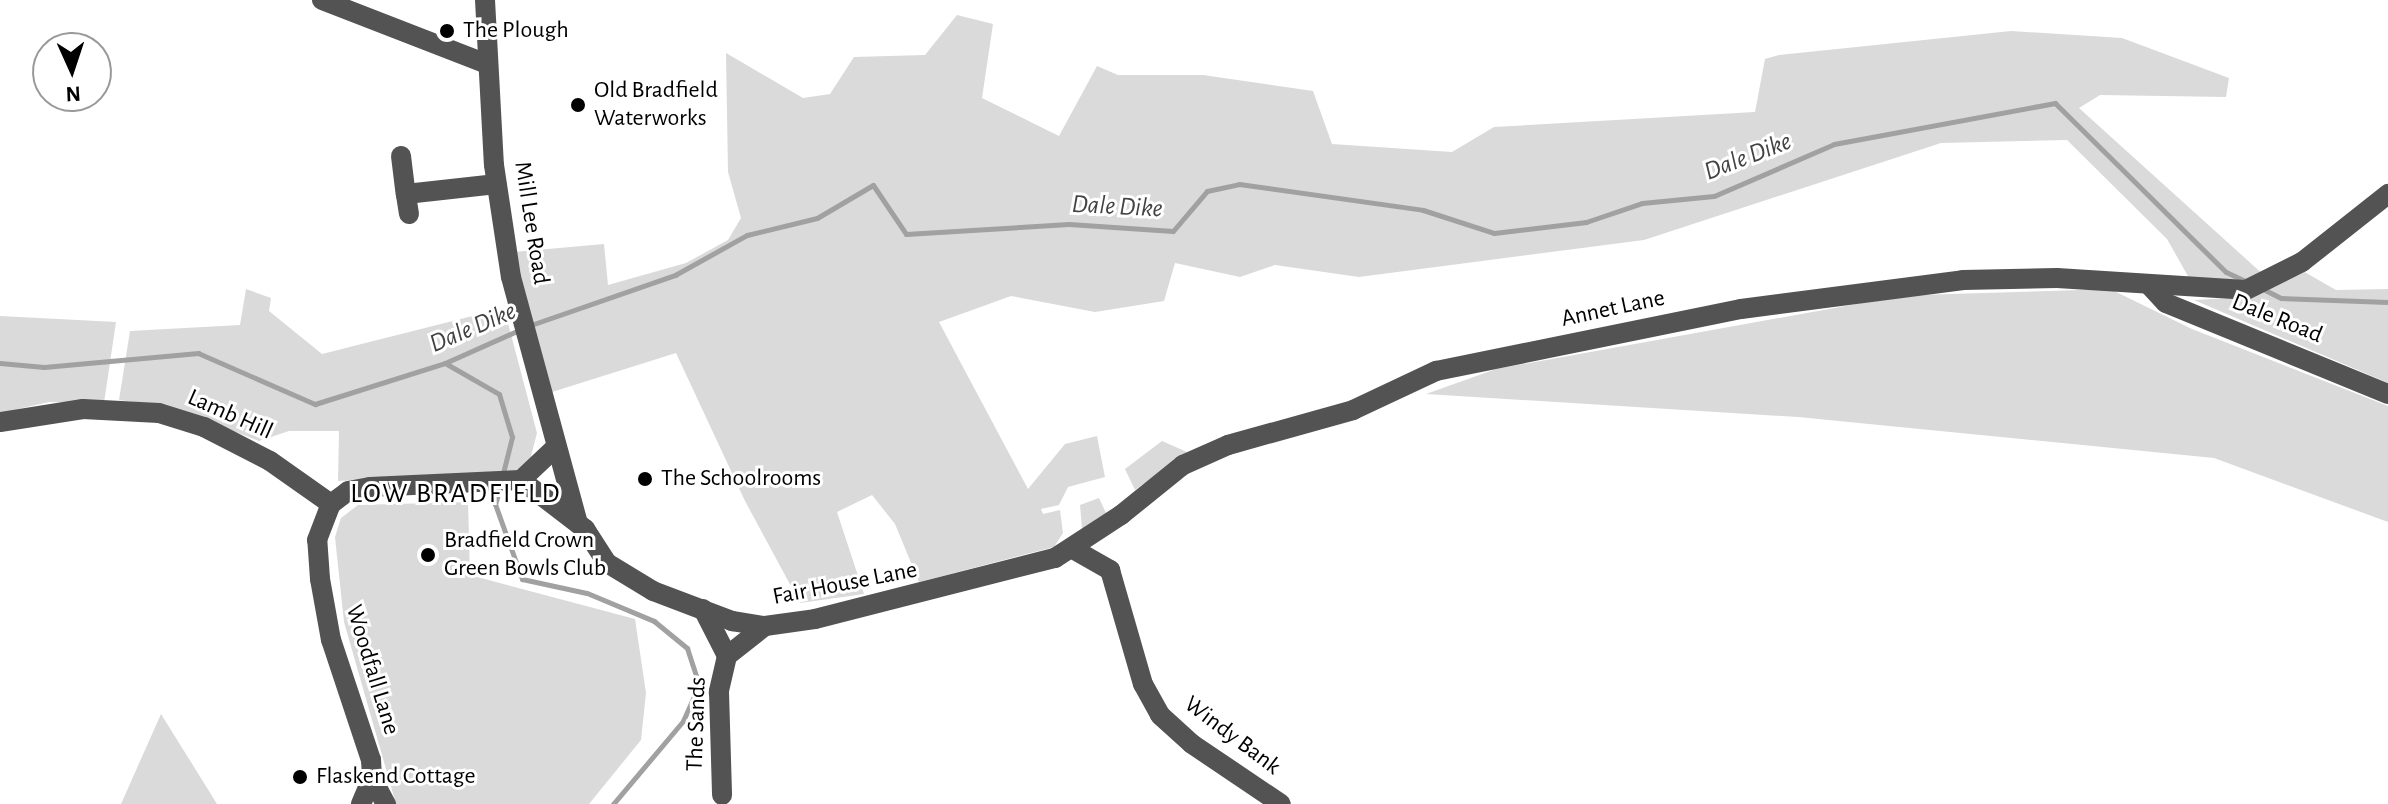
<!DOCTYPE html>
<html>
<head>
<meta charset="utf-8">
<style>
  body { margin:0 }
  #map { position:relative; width:2388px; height:804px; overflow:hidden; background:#fff; font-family:"Alegreya Sans",sans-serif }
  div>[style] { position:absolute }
  .green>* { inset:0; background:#dadada }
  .stream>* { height:5px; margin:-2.5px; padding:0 2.5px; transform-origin:2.5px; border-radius:2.5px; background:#a1a1a1 }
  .minor>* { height:20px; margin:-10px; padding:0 10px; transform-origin:10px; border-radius:10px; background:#535353 }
  .dots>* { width:22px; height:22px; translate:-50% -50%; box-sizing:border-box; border:4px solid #fff; border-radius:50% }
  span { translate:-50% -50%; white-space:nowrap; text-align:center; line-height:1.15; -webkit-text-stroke:6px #fff; paint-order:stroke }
  .poi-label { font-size:24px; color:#000 }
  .left { translate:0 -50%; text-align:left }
  .street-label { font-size:24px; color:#000 }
  .water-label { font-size:26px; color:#424242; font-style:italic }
  .quarter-label { font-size:28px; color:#000; letter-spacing:2px }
  .north { position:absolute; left:32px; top:32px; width:80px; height:80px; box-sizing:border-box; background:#fff; border:2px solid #999; border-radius:50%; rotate:177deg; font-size:22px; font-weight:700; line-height:32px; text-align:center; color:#000 }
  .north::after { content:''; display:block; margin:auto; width:28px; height:36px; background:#000; clip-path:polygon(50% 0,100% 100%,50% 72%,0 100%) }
</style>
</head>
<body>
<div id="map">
  <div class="green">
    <div style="clip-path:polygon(957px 15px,993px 24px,982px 98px,1059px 136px,1097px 66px,1118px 75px,1203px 75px,1313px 91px,1332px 144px,1452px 152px,1494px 127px,1755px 112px,1765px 59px,1779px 55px,2011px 31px,2122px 38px,2229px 78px,2226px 97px,2100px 95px,2079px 108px,2266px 277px,2243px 285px,2189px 278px,2167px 239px,2067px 140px,1941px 143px,1644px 240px,1359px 277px,1275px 265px,1240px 277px,1175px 263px,1164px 301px,1095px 312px,1011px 296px,939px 322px,1028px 489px,1065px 444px,1097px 436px,1105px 477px,1068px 487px,1059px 505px,1041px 509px,1043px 514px,1060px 510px,1063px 533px,1054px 547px,919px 582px,895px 524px,872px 495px,837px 512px,864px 594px,800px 603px,745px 501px,676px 353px,552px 392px,514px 252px,604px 244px,608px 285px,686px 263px,728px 240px,741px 218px,728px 172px,726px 53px,803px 98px,830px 94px,854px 57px,925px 55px)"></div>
    <div style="clip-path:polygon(2301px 270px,2336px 290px,2388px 289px,2388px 383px,2194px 300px,2252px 297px)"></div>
    <div style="clip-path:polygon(246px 289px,271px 298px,269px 311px,322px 354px,504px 308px,537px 433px,530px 460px,517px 472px,338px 481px,339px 431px,289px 431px,259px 441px,169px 407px,119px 400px,130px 331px,240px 325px)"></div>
    <div style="clip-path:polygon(2110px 289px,2192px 329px,2388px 406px,2388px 522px,2214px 458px,1798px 417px,1426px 394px,1496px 369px,1862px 303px,1918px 295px)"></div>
    <div style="clip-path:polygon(0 316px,116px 322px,104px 403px,49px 402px,0 413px)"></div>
    <div style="clip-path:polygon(1162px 441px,1187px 452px,1135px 490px,1125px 469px)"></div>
    <div style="clip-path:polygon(1099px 498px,1106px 513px,1082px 529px,1080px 505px)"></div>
    <div style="clip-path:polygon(468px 502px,470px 575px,635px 619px,646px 693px,641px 740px,589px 804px,396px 804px,344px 622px,335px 537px,341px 518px,358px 505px)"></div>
    <div style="clip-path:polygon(161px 714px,209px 791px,217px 804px,121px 804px)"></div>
  </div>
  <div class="stream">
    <div style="left:2263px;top:289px;width:20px;rotate:27deg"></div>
    <div style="left:2281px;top:298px;width:107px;rotate:2.1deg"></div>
    <div style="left:528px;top:326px;width:156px;rotate:-19.1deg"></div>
    <div style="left:675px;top:275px;width:82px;rotate:-29.1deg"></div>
    <div style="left:747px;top:235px;width:72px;rotate:-13.7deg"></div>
    <div style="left:817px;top:218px;width:65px;rotate:-30.5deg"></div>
    <div style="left:873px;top:185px;width:59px;rotate:56deg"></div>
    <div style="left:906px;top:234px;width:163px;rotate:-3.5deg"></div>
    <div style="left:1069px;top:224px;width:104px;rotate:3.9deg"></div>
    <div style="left:1173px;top:231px;width:52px;rotate:-49.6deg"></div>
    <div style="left:1207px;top:191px;width:33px;rotate:-12deg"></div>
    <div style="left:1239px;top:184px;width:186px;rotate:8deg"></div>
    <div style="left:1423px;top:210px;width:75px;rotate:17.9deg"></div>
    <div style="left:1494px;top:233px;width:93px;rotate:-6.8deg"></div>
    <div style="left:1586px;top:222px;width:59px;rotate:-18.7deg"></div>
    <div style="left:1642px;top:203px;width:72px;rotate:-5.6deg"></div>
    <div style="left:1714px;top:196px;width:131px;rotate:-23.4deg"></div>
    <div style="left:1834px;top:144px;width:225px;rotate:-10.5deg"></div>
    <div style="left:2055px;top:103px;width:240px;rotate:44.7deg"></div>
    <div style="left:2226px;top:272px;width:23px;rotate:25deg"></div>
    <div style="left:0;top:363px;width:44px;rotate:5.2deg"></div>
    <div style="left:44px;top:367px;width:155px;rotate:-5.2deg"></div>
    <div style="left:198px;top:353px;width:128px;rotate:23.6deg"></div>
    <div style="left:315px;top:404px;width:136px;rotate:-17.5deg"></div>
    <div style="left:445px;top:363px;width:81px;rotate:-24deg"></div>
    <div style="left:445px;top:363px;width:62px;rotate:29.9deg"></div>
    <div style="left:499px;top:394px;width:45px;rotate:73.2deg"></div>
    <div style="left:512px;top:437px;width:41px;rotate:104deg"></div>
    <div style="left:500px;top:487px;width:18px;rotate:106deg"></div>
    <div style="left:495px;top:504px;width:80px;rotate:70.2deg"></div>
    <div style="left:522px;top:579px;width:66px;rotate:12.2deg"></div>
    <div style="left:587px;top:593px;width:73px;rotate:22.7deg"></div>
    <div style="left:654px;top:621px;width:43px;rotate:39.3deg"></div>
    <div style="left:687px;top:648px;width:39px;rotate:72deg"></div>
    <div style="left:699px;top:685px;width:39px;rotate:114deg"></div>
    <div style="left:683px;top:721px;width:109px;rotate:130.1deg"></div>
  </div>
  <div class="minor">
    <div style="left:322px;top:0;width:177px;rotate:21.2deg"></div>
    <div style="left:485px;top:0;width:165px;rotate:86.9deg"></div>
    <div style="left:494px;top:165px;width:113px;rotate:81.4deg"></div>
    <div style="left:511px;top:277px;width:255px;rotate:74.8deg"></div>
    <div style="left:401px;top:156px;width:38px;rotate:83deg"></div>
    <div style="left:409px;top:214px;width:20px;rotate:-99deg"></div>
    <div style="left:406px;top:194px;width:91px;rotate:-6.3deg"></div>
    <div style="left:2150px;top:286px;width:23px;rotate:47deg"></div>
    <div style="left:2166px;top:303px;width:240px;rotate:22.3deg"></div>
    <div style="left:0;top:422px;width:84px;rotate:-8.9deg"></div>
    <div style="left:83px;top:409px;width:76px;rotate:3deg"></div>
    <div style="left:159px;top:413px;width:47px;rotate:17.3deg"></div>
    <div style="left:204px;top:427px;width:74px;rotate:27.3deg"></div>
    <div style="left:270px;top:461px;width:75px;rotate:35.2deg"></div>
    <div style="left:521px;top:480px;width:81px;rotate:37.4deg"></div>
    <div style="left:585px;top:529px;width:40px;rotate:57.1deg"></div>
    <div style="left:607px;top:563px;width:54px;rotate:31.3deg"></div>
    <div style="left:653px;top:591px;width:85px;rotate:20.8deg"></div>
    <div style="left:732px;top:621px;width:33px;rotate:9deg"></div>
    <div style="left:765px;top:626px;width:50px;rotate:-8deg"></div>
    <div style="left:815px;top:619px;width:248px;rotate:-14.3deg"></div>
    <div style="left:1055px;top:558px;width:79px;rotate:-33.1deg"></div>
    <div style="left:1121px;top:515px;width:80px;rotate:-38.9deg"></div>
    <div style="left:1183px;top:465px;width:49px;rotate:-24deg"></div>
    <div style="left:1228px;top:445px;width:130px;rotate:-15.6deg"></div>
    <div style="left:1353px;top:410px;width:92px;rotate:-25.2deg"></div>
    <div style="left:1436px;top:371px;width:311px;rotate:-11.5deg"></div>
    <div style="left:1741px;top:309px;width:224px;rotate:-7.4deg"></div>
    <div style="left:1963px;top:280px;width:94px;rotate:-1.2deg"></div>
    <div style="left:2057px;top:278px;width:189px;rotate:3.6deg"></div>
    <div style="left:2246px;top:290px;width:63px;rotate:-26.6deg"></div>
    <div style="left:2302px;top:262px;width:110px;rotate:-38.3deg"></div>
    <div style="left:1073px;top:549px;width:43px;rotate:29.6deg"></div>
    <div style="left:1110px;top:570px;width:119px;rotate:73.9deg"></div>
    <div style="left:1143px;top:684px;width:35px;rotate:61deg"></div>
    <div style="left:1160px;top:715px;width:43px;rotate:42.2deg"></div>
    <div style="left:1192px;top:744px;width:107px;rotate:34deg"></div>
    <div style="left:703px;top:609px;width:53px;rotate:62.9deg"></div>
    <div style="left:727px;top:656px;width:37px;rotate:103deg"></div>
    <div style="left:719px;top:692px;width:103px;rotate:88.3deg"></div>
    <div style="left:727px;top:656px;width:48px;rotate:-38.3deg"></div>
    <div style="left:372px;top:778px;width:30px;rotate:62deg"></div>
    <div style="left:361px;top:804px;width:28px;rotate:-67deg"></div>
    <div style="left:372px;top:778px;width:18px;rotate:-93deg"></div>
    <div style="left:371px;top:760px;width:126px;rotate:-108.4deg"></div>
    <div style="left:331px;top:640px;width:62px;rotate:-100.2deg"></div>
    <div style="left:320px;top:579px;width:39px;rotate:-94deg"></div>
    <div style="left:317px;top:540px;width:39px;rotate:-69deg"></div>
    <div style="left:331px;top:504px;width:21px;rotate:-37deg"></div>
    <div style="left:348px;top:491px;width:22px;rotate:-10deg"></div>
    <div style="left:370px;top:487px;width:151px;rotate:-2.7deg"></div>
    <div style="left:521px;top:480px;width:47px;rotate:-43.3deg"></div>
  </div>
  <div class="dots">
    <div style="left:447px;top:31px;background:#000"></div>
    <div style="left:578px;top:105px;background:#000"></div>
    <div style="left:645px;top:479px;background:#000"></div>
    <div style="left:428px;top:555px;background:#000"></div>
    <div style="left:300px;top:777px;background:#000"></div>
  </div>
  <div class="poi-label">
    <span class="left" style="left:463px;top:31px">The Plough</span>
    <span class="left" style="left:594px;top:105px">Old Bradfield<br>Waterworks</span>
    <span class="left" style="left:661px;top:479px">The Schoolrooms</span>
    <span class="left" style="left:444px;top:555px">Bradfield Crown<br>Green Bowls Club</span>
    <span class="left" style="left:316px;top:777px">Flaskend Cottage</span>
  </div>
  <div class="street-label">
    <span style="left:531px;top:223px;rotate:81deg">Mill Lee Road</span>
    <span style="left:1613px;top:309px;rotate:-12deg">Annet Lane</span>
    <span style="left:2277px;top:319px;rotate:22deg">Dale Road</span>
    <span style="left:230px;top:415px;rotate:24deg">Lamb Hill</span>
    <span style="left:845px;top:584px;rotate:-11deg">Fair House Lane</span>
    <span style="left:372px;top:670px;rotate:73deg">Woodfall Lane</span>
    <span style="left:697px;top:724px;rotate:-88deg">The Sands</span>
    <span style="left:1232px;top:736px;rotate:37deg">Windy Bank</span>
  </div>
  <div class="water-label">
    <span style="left:1748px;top:157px;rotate:-21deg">Dale Dike</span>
    <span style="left:1117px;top:207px;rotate:3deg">Dale Dike</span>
    <span style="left:473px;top:328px;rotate:-23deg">Dale Dike</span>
  </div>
  <div class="quarter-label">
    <span style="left:456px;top:494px">LOW BRADFIELD</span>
  </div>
  <div class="north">N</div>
</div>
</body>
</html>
